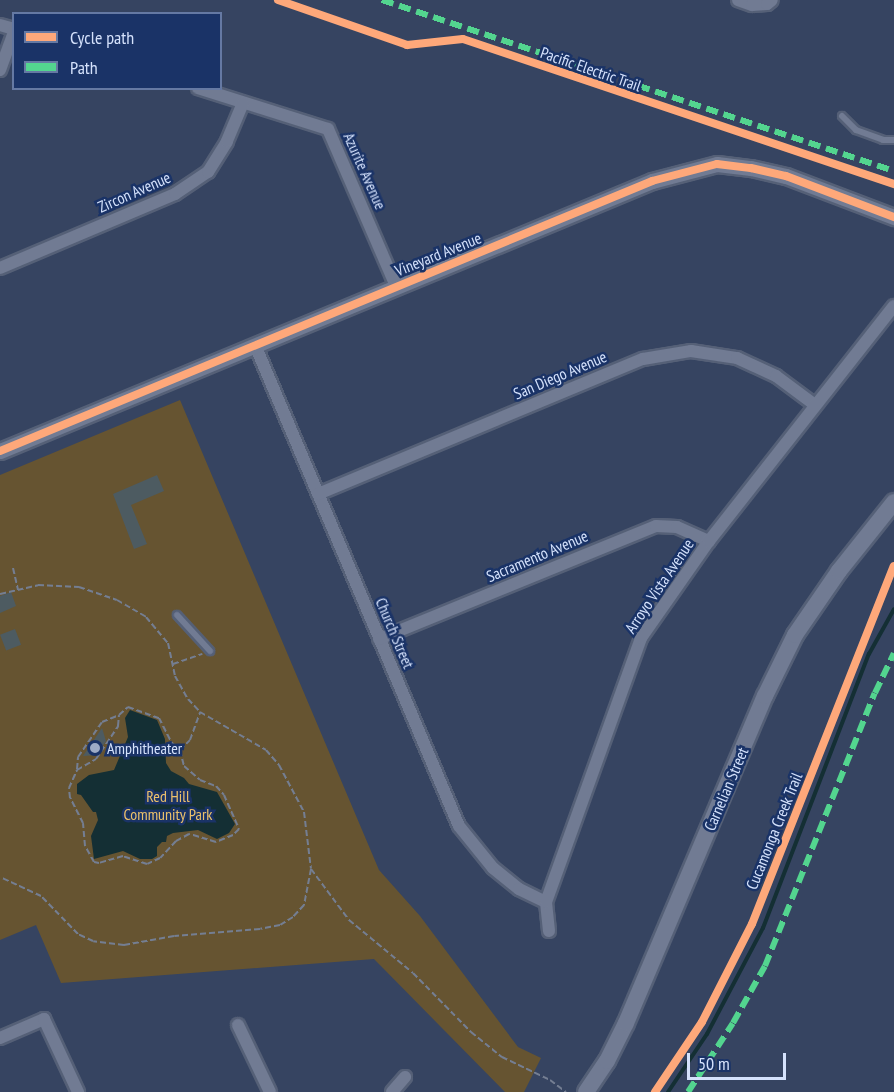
<!DOCTYPE html>
<html>
<head>
<meta charset="utf-8">
<style>
  body { margin:0 }
  #map { position:relative; width:894px; height:1092px; overflow:hidden; background:#364461; font-family:"PT Sans Narrow",sans-serif }
  div>[style] { position:absolute }
  .green>* { inset:0; background:#665431 }
  .water>* { inset:0; background:#142f34 }
  .stream>* { height:4px; margin:-2px; padding:0 2px; transform-origin:2px; border-radius:2px; background:#142f34 }
  .building>* { inset:0; background:#4d5b61; transform-origin:0 0 }
  .path>* { height:2px; margin-top:-1px; transform-origin:0; background:repeating-linear-gradient(90deg,#747e92 0 6px,transparent 0 9px) }
  .roads { filter:drop-shadow(2px 0 #556077) drop-shadow(-2px 0 #556077) drop-shadow(0 2px #556077) drop-shadow(0 -2px #556077) }
  .service>* { height:6px; margin:-3px; padding:0 3px; transform-origin:3px; border-radius:3px; background:#717b93 }
  .minor>* { height:12px; margin:-6px; padding:0 6px; transform-origin:6px; border-radius:6px; background:#717b93 }
  .tertiary>* { height:15px; margin:-7.5px; padding:0 7.5px; transform-origin:7.5px; border-radius:7.5px; background:#717b93 }
  .secondary>* { height:16px; margin:-8px; padding:0 8px; transform-origin:8px; border-radius:8px; background:#717b93 }
  .quiet>* { height:6px; margin-top:-3px; transform-origin:0; background:repeating-linear-gradient(90deg,#53d58f 0 12px,transparent 0 18px) }
  .cycleway>* { height:8px; margin:-4px; padding:0 4px; transform-origin:4px; border-radius:4px; background:#fea87a }
  .dots>* { width:16px; height:16px; translate:-50% -50%; box-sizing:border-box; border:3px solid #1a3367; border-radius:50% }
  span { translate:-50% -50%; white-space:nowrap; text-align:center; line-height:1.15; -webkit-text-stroke:5px #1a3367; paint-order:stroke }
  .street-label { font-size:16px; color:#d5e2fc }
  .poi-label { font-size:16px; color:#d5e2fc }
  .left { translate:0 -50%; text-align:left }
  .park-label { font-size:16px; color:#ecc16b }
  .legend { position:absolute; left:12px; top:12px; width:210px; height:78px; box-sizing:border-box; background:#1a3367; border:2px solid #6579a3; margin:0; padding:8px 10px; list-style:none; font-size:18px; color:#d5e2fc }
  .legend li { display:flex; align-items:center; gap:12px; height:30px }
  .legend b { width:30px; border:2px solid #6579a3 }
  .scale { position:absolute; left:687px; top:1053px; width:99px; height:27px; box-sizing:border-box; border:3px solid #d5e2fc; border-top:0; padding-left:8px; font-size:18px; line-height:21px; white-space:nowrap; color:#d5e2fc; -webkit-text-stroke:4px #1a3367; paint-order:stroke }
</style>
</head>
<body>
<div id="map">
  <div class="green">
    <div style="clip-path:polygon(180px 400px,379px 870px,420px 916px,518px 1047px,541px 1058px,524px 1092px,505px 1092px,374px 959px,61px 983px,36px 925px,0 940px,0 475px)"></div>
  </div>
  <div class="water">
    <div style="clip-path:polygon(130px 710px,157px 720px,165px 739px,166px 763px,171px 771px,184px 778px,189px 784px,217px 792px,235px 824px,229px 833px,217px 839px,198px 830px,173px 833px,167px 836px,166px 842px,162px 842px,157px 847px,157px 856px,152px 859px,140px 859px,123px 851px,94px 859px,91px 836px,98px 820px,96px 812px,93px 812px,81px 795px,77px 794px,77px 784px,89px 775px,114px 770px,128px 737px,125px 718px)"></div>
  </div>
  <div class="stream">
    <div style="left:668px;top:1092px;width:70px;rotate:-56.1deg"></div>
    <div style="left:707px;top:1034px;width:120px;rotate:-62.2deg"></div>
    <div style="left:763px;top:928px;width:294px;rotate:-68.9deg"></div>
    <div style="left:869px;top:654px;width:51px;rotate:-60.9deg"></div>
  </div>
  <div class="building">
    <div style="clip-path:polygon(157px 475px,164px 491px,131px 505px,147px 544px,134px 549px,113px 494px)"></div>
    <div style="clip-path:polygon(11px 592px,16px 606px,0 613px,0 596px)"></div>
    <div style="left:15px;top:629px;width:17px;height:16px;rotate:69deg"></div>
    <div style="clip-path:polygon(102px 728px,106px 741px,97px 755px,83px 756px)"></div>
  </div>
  <div class="path">
    <div style="left:13px;top:568px;width:22px;rotate:77deg"></div>
    <div style="left:0;top:594px;width:39px;rotate:-13deg"></div>
    <div style="left:38px;top:585px;width:41px;rotate:2.8deg"></div>
    <div style="left:79px;top:587px;width:40px;rotate:18.9deg"></div>
    <div style="left:117px;top:600px;width:34px;rotate:30deg"></div>
    <div style="left:146px;top:617px;width:34px;rotate:50deg"></div>
    <div style="left:168px;top:643px;width:34px;rotate:78deg"></div>
    <div style="left:175px;top:676px;width:26px;rotate:61deg"></div>
    <div style="left:188px;top:699px;width:18px;rotate:47deg"></div>
    <div style="left:200px;top:712px;width:76px;rotate:29.9deg"></div>
    <div style="left:266px;top:750px;width:20px;rotate:49deg"></div>
    <div style="left:279px;top:765px;width:53px;rotate:62deg"></div>
    <div style="left:304px;top:812px;width:57px;rotate:83deg"></div>
    <div style="left:311px;top:869px;width:37px;rotate:101deg"></div>
    <div style="left:304px;top:905px;width:16px;rotate:133deg"></div>
    <div style="left:293px;top:917px;width:15px;rotate:148deg"></div>
    <div style="left:280px;top:925px;width:20px;rotate:169deg"></div>
    <div style="left:260px;top:929px;width:86px;rotate:175.3deg"></div>
    <div style="left:174px;top:936px;width:51px;rotate:169.8deg"></div>
    <div style="left:124px;top:945px;width:31px;rotate:-173deg"></div>
    <div style="left:93px;top:941px;width:17px;rotate:-155deg"></div>
    <div style="left:78px;top:934px;width:53px;rotate:-134.2deg"></div>
    <div style="left:41px;top:896px;width:45px;rotate:-155.1deg"></div>
    <div style="left:173px;top:664px;width:31px;rotate:-19deg"></div>
    <div style="left:180px;top:750px;width:16px;rotate:76deg"></div>
    <div style="left:184px;top:766px;width:21px;rotate:41deg"></div>
    <div style="left:200px;top:780px;width:17px;rotate:21deg"></div>
    <div style="left:216px;top:786px;width:12px;rotate:48deg"></div>
    <div style="left:224px;top:795px;width:37px;rotate:66deg"></div>
    <div style="left:239px;top:829px;width:8px;rotate:135deg"></div>
    <div style="left:233px;top:835px;width:18px;rotate:158deg"></div>
    <div style="left:216px;top:842px;width:28px;rotate:-163deg"></div>
    <div style="left:189px;top:834px;width:15px;rotate:152deg"></div>
    <div style="left:176px;top:841px;width:23px;rotate:133deg"></div>
    <div style="left:160px;top:858px;width:14px;rotate:155deg"></div>
    <div style="left:147px;top:864px;width:25px;rotate:-162deg"></div>
    <div style="left:123px;top:856px;width:25px;rotate:164deg"></div>
    <div style="left:99px;top:863px;width:5px;rotate:-169deg"></div>
    <div style="left:94px;top:862px;width:18px;rotate:-119deg"></div>
    <div style="left:85px;top:846px;width:23px;rotate:-95deg"></div>
    <div style="left:83px;top:823px;width:28px;rotate:-117deg"></div>
    <div style="left:70px;top:798px;width:10px;rotate:-96deg"></div>
    <div style="left:69px;top:788px;width:20px;rotate:-66deg"></div>
    <div style="left:77px;top:770px;width:22px;rotate:-30deg"></div>
    <div style="left:96px;top:759px;width:40px;rotate:-56deg"></div>
    <div style="left:118px;top:726px;width:11px;rotate:-85deg"></div>
    <div style="left:119px;top:715px;width:12px;rotate:-42deg"></div>
    <div style="left:128px;top:707px;width:33px;rotate:20deg"></div>
    <div style="left:159px;top:718px;width:27px;rotate:63deg"></div>
    <div style="left:171px;top:742px;width:12px;rotate:42deg"></div>
    <div style="left:180px;top:750px;width:14px;rotate:-45deg"></div>
    <div style="left:190px;top:740px;width:30px;rotate:-70deg"></div>
    <div style="left:77px;top:769px;width:12px;rotate:-85deg"></div>
    <div style="left:78px;top:757px;width:42px;rotate:-55.6deg"></div>
    <div style="left:102px;top:722px;width:18px;rotate:-22deg"></div>
    <div style="left:311px;top:869px;width:64px;rotate:53.3deg"></div>
    <div style="left:349px;top:920px;width:83px;rotate:39.6deg"></div>
    <div style="left:413px;top:973px;width:83px;rotate:45.5deg"></div>
    <div style="left:471px;top:1032px;width:40px;rotate:39deg"></div>
    <div style="left:502px;top:1057px;width:53px;rotate:25.6deg"></div>
    <div style="left:550px;top:1080px;width:20px;rotate:37deg"></div>
  </div>
  <div class="roads">
    <div class="service">
      <div style="left:842px;top:116px;width:20px;rotate:45deg"></div>
      <div style="left:856px;top:130px;width:29px;rotate:20deg"></div>
      <div style="left:883px;top:140px;width:11px"></div>
      <div style="left:177px;top:615px;width:49px;rotate:47.5deg"></div>
    </div>
    <div class="minor">
      <div style="left:738px;top:0;width:15px;rotate:20deg"></div>
      <div style="left:752px;top:5px;width:15px;rotate:-4deg"></div>
      <div style="left:767px;top:4px;width:6px;rotate:-39deg"></div>
      <div style="left:0;top:25px;width:15px;rotate:16deg"></div>
      <div style="left:0;top:70px;width:40px;rotate:-69.8deg"></div>
      <div style="left:198px;top:88px;width:136px;rotate:17.5deg"></div>
      <div style="left:328px;top:129px;width:171px;rotate:66.6deg"></div>
      <div style="left:0;top:268px;width:190px;rotate:-22.9deg"></div>
      <div style="left:175px;top:194px;width:40px;rotate:-34deg"></div>
      <div style="left:208px;top:172px;width:36px;rotate:-58deg"></div>
      <div style="left:227px;top:141px;width:41px;rotate:-67.2deg"></div>
      <div style="left:255px;top:345px;width:522px;rotate:67.02deg"></div>
      <div style="left:459px;top:826px;width:54px;rotate:51deg"></div>
      <div style="left:493px;top:868px;width:33px;rotate:39deg"></div>
      <div style="left:519px;top:889px;width:30px;rotate:26deg"></div>
      <div style="left:318px;top:494px;width:352px;rotate:-22.6deg"></div>
      <div style="left:643px;top:359px;width:49px;rotate:-9.5deg"></div>
      <div style="left:691px;top:351px;width:47px;rotate:8.7deg"></div>
      <div style="left:737px;top:358px;width:43px;rotate:24.8deg"></div>
      <div style="left:776px;top:376px;width:49px;rotate:36.6deg"></div>
      <div style="left:379px;top:639px;width:299px;rotate:-22.2deg"></div>
      <div style="left:656px;top:526px;width:21px;rotate:3deg"></div>
      <div style="left:677px;top:527px;width:35px;rotate:24deg"></div>
      <div style="left:549px;top:931px;width:29px;rotate:-96deg"></div>
      <div style="left:546px;top:902px;width:281px;rotate:-70.2deg"></div>
      <div style="left:641px;top:638px;width:118px;rotate:-55deg"></div>
      <div style="left:709px;top:541px;width:299px;rotate:-51.8deg"></div>
      <div style="left:238px;top:1025px;width:74px;rotate:64.5deg"></div>
      <div style="left:0;top:1038px;width:48px;rotate:-23.4deg"></div>
      <div style="left:44px;top:1019px;width:81px;rotate:65deg"></div>
      <div style="left:392px;top:1092px;width:20px;rotate:-49deg"></div>
    </div>
    <div class="tertiary">
      <div style="left:0;top:451px;width:706px;rotate:-22.49deg"></div>
      <div style="left:652px;top:181px;width:67px;rotate:-14.7deg"></div>
      <div style="left:717px;top:164px;width:34px;rotate:7deg"></div>
      <div style="left:751px;top:168px;width:36px;rotate:13deg"></div>
      <div style="left:786px;top:176px;width:116px;rotate:20.8deg"></div>
    </div>
    <div class="secondary">
      <div style="left:586px;top:1092px;width:37px;rotate:-56deg"></div>
      <div style="left:607px;top:1061px;width:42px;rotate:-63.4deg"></div>
      <div style="left:626px;top:1023px;width:355px;rotate:-67deg"></div>
      <div style="left:765px;top:696px;width:68px;rotate:-63.8deg"></div>
      <div style="left:795px;top:635px;width:78px;rotate:-55.5deg"></div>
      <div style="left:839px;top:571px;width:88px;rotate:-51.4deg"></div>
    </div>
  </div>
  <div class="quiet">
    <div style="left:382px;top:0;width:540px;rotate:18.47deg"></div>
    <div style="left:688px;top:1092px;width:82px;rotate:-56.9deg"></div>
    <div style="left:733px;top:1023px;width:65px;rotate:-60.7deg"></div>
    <div style="left:765px;top:966px;width:294px;rotate:-68.1deg"></div>
    <div style="left:875px;top:693px;width:44px;rotate:-64.6deg"></div>
  </div>
  <div class="cycleway">
    <div style="left:278px;top:0;width:137px;rotate:19.2deg"></div>
    <div style="left:407px;top:45px;width:56px;rotate:-6.1deg"></div>
    <div style="left:463px;top:39px;width:455px;rotate:18.6deg"></div>
    <div style="left:0;top:451px;width:706px;rotate:-22.49deg"></div>
    <div style="left:652px;top:181px;width:67px;rotate:-14.7deg"></div>
    <div style="left:717px;top:164px;width:34px;rotate:7deg"></div>
    <div style="left:751px;top:168px;width:36px;rotate:13deg"></div>
    <div style="left:786px;top:176px;width:116px;rotate:20.8deg"></div>
    <div style="left:655px;top:1092px;width:84px;rotate:-56.1deg"></div>
    <div style="left:702px;top:1022px;width:110px;rotate:-63deg"></div>
    <div style="left:752px;top:924px;width:385px;rotate:-68.4deg"></div>
  </div>
  <div class="dots">
    <div style="left:95px;top:748px;background:#9dabc6"></div>
  </div>
  <div class="street-label">
    <span style="left:591px;top:69px;rotate:19deg">Pacific Electric Trail</span>
    <span style="left:365px;top:171px;rotate:66deg">Azurite Avenue</span>
    <span style="left:134px;top:192px;rotate:-24deg">Zircon Avenue</span>
    <span style="left:438px;top:254px;rotate:-22deg">Vineyard Avenue</span>
    <span style="left:560px;top:375px;rotate:-23deg">San Diego Avenue</span>
    <span style="left:537px;top:556px;rotate:-23deg">Sacramento Avenue</span>
    <span style="left:659px;top:586px;rotate:-56deg">Arroyo Vista Avenue</span>
    <span style="left:395px;top:633px;rotate:67deg">Church Street</span>
    <span style="left:726px;top:789px;rotate:-67deg">Carnelian Street</span>
    <span style="left:774px;top:831px;rotate:-68deg">Cucamonga Creek Trail</span>
  </div>
  <div class="poi-label">
    <span class="left" style="left:107px;top:748px">Amphitheater</span>
  </div>
  <div class="park-label">
    <span style="left:168px;top:805px">Red Hill<br>Community Park</span>
  </div>
  <ul class="legend">
  <li><b style="height:8px;background:#fea87a"></b>Cycle path</li>
  <li><b style="height:8px;background:#53d58f"></b>Path</li>
  </ul>
  <div class="scale">50 m</div>
</div>
</body>
</html>
